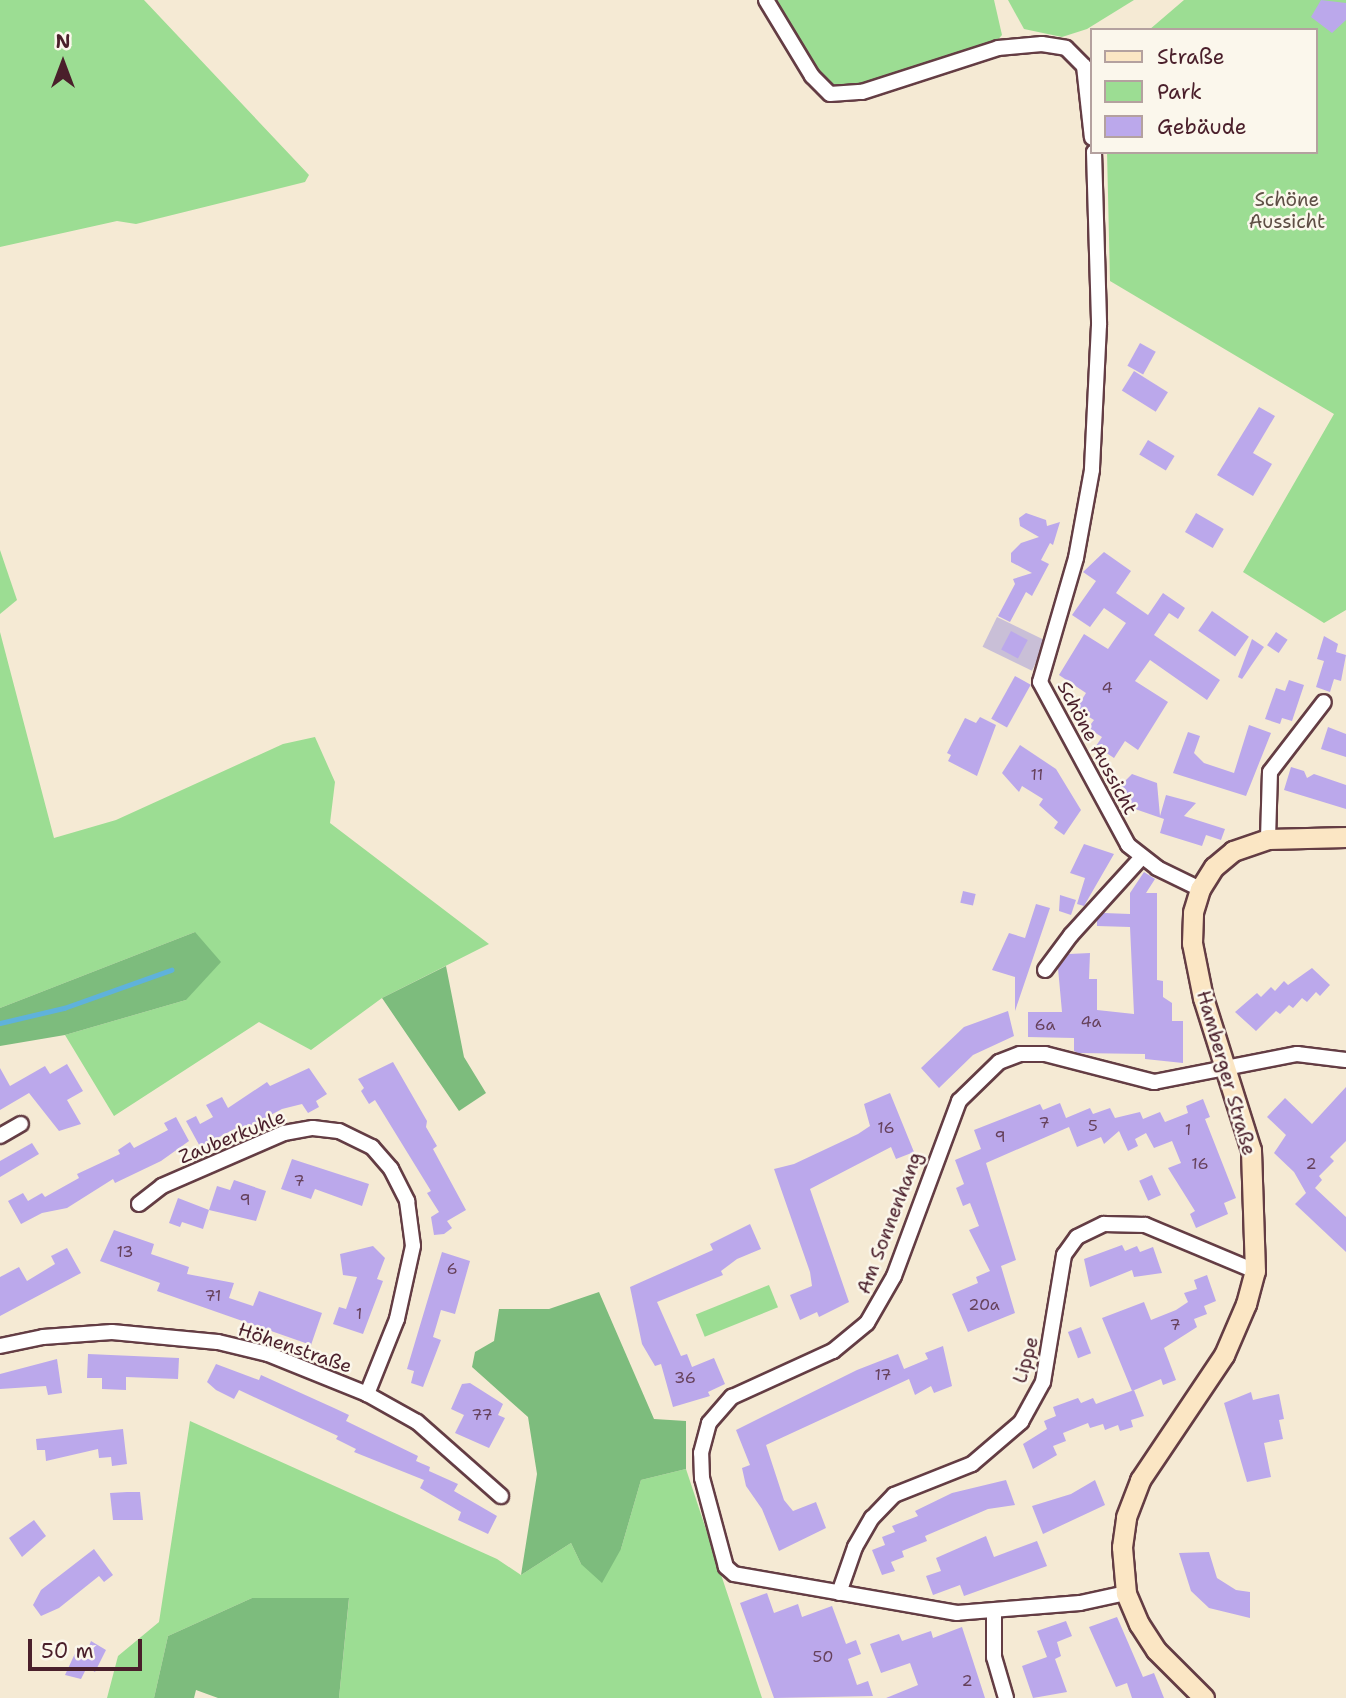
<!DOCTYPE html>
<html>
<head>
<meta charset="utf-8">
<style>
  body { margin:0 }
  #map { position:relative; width:1346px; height:1698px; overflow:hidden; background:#f5ead4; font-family:"Shantell Sans",sans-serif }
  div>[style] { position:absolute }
  .industrial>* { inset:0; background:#c9bfd7; transform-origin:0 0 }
  .green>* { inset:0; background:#9cdd93; transform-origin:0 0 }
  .forest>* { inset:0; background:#7dbc7d }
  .stream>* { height:4.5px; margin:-2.25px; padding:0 2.25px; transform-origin:2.25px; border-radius:2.25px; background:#5fb2db }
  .building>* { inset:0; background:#bba8eb; transform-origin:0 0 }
  .roads { filter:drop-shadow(2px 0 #643d44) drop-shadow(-2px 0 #643d44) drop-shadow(0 2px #643d44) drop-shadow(0 -2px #643d44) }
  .street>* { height:14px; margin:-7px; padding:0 7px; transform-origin:7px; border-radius:7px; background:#fff }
  .secondary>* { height:19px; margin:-9.5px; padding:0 9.5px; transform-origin:9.5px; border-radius:9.5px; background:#fbe6c4 }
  span { translate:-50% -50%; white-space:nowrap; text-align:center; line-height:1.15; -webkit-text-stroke:5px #fbf7ec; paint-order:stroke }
  .number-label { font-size:16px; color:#66415b }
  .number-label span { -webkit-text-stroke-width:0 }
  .park-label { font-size:19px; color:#5e4e45 }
  .street-label { font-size:19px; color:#4a1f2b }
  .legend { position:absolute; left:1090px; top:28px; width:228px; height:126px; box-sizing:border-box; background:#fbf7ec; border:2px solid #b4a19f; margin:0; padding:9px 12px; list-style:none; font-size:21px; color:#4a1f2b }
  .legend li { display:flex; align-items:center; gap:14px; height:35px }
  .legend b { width:35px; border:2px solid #b4a19f }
  .north { position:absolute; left:28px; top:28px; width:70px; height:70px; -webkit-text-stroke:5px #fbf7ec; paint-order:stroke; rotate:0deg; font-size:19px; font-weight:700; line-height:28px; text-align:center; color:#4a1f2b }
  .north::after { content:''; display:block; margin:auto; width:24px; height:32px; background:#4a1f2b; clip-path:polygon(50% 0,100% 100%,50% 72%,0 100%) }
  .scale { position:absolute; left:28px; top:1639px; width:114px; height:32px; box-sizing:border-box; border:4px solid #4a1f2b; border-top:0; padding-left:9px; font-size:21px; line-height:24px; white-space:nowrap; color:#4a1f2b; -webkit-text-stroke:5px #fbf7ec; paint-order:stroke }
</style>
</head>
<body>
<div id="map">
  <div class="industrial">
    <div style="left:997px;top:617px;width:55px;height:33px;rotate:26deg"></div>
  </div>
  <div class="green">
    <div style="clip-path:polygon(0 0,144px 0,309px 175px,305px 182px,136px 224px,117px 221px,0 247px)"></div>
    <div style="clip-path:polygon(772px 0,994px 0,1002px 35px,995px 43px,859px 87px,835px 87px,811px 66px)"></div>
    <div style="clip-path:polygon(1008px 0,1134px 0,1087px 29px,1062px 37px,1024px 29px)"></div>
    <div style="clip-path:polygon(1184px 0,1346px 0,1346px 610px,1324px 623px,1243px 572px,1334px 414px,1110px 281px,1107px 152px,1316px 152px,1316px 30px,1149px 30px)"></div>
    <div style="clip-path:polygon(0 550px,17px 600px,0 614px)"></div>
    <div style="clip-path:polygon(0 632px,54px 838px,116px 820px,283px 744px,315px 737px,335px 782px,330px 823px,489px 944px,382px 998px,311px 1050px,259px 1022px,114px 1116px,65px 1035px,186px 1000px,195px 932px,0 1008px)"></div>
    <div style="left:769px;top:1285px;width:24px;height:79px;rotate:68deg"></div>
    <div style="clip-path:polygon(190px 1421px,497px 1559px,521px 1575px,571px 1543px,581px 1564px,621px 1549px,641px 1480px,686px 1469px,762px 1698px,339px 1698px,349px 1599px,252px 1598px,168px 1636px,154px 1698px,107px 1698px,118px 1656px,159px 1622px)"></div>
  </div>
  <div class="forest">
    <div style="clip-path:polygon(195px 932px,221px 962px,186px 1000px,65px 1035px,0 1046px,0 1008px)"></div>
    <div style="clip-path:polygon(446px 966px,464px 1057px,486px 1093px,459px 1111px,382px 998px)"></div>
    <div style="clip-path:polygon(599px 1292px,654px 1419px,686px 1421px,686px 1469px,641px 1480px,621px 1549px,602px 1583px,581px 1564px,571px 1543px,521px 1575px,537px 1474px,528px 1417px,472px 1367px,475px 1352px,494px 1341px,499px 1309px,549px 1309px)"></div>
    <div style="clip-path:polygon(252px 1598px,349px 1598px,339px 1698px,218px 1698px,196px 1690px,194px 1698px,154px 1698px,168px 1636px)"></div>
  </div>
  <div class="stream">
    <div style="left:0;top:1023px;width:66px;rotate:-13.2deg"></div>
    <div style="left:64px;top:1008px;width:114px;rotate:-19.6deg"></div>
  </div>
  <div class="building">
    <div style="clip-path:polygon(1321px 0,1346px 3px,1346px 20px,1332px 33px,1311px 17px)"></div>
    <div style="left:1140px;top:343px;width:18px;height:26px;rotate:29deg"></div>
    <div style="left:1134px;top:371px;width:40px;height:23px;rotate:32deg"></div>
    <div style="clip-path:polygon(1259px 407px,1275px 416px,1253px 453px,1272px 464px,1253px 496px,1217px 475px)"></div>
    <div style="left:1148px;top:440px;width:31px;height:17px;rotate:31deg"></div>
    <div style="clip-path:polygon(1026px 513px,1046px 520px,1047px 526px,1060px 522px,1053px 545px,1050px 543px,1041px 560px,1049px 564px,1032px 596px,1026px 592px,1010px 622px,998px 616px,1015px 584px,1013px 579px,1032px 573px,1011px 562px,1011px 553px,1021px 543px,1039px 537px,1020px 526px,1019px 518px)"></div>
    <div style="left:1196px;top:513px;width:32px;height:22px;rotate:30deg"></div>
    <div style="clip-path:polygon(1104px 552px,1131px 571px,1116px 593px,1148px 615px,1163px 593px,1185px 608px,1178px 619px,1169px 613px,1154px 635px,1220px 680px,1207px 700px,1150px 660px,1135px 681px,1168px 702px,1138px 750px,1125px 741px,1114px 758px,1096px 746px,1102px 737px,1088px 728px,1094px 720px,1076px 709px,1086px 693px,1059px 675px,1084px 634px,1108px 649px,1126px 623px,1104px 608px,1090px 627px,1072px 615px,1096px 581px,1083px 572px)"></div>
    <div style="left:1212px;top:611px;width:45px;height:24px;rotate:35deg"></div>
    <div style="left:1011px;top:631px;width:19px;height:21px;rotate:28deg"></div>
    <div style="left:1276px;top:632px;width:14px;height:16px;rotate:34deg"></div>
    <div style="clip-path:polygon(1324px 636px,1338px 644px,1336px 652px,1346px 655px,1341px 681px,1334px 679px,1330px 692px,1316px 687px,1324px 661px,1317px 659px)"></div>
    <div style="clip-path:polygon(1252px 639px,1264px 647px,1242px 679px,1238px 677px)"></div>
    <div style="left:1015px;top:676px;width:18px;height:49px;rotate:29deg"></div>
    <div style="clip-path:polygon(1289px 680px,1304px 685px,1292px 721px,1282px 718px,1280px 724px,1265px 719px,1276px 688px,1285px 691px)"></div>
    <div style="clip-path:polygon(980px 717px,996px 725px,977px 776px,948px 761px,951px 755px,947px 753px,965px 718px,976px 723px)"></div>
    <div style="clip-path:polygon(1249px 725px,1271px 733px,1246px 796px,1173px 773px,1188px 732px,1200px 736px,1194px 753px,1204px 763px,1234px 773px)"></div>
    <div style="clip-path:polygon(1328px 727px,1346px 734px,1346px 757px,1321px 749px)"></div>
    <div style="clip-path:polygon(1020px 745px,1056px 769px,1081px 810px,1064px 835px,1054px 828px,1058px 822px,1039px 805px,1043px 799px,1022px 786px,1019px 792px,1002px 773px)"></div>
    <div style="clip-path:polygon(1291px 767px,1304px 771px,1307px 778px,1314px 774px,1346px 785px,1346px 809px,1284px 790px)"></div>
    <div style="clip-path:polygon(1132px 774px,1157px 783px,1160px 816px,1166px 795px,1196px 803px,1184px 816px,1225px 829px,1221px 840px,1206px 835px,1202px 846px,1160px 833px,1164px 819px,1135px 809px,1119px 787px)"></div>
    <div style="clip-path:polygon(1084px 844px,1114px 854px,1084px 906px,1077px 904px,1085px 878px,1070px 873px)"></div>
    <div style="clip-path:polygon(1144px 872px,1155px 879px,1146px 893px,1157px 893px,1157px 980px,1163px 981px,1163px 997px,1172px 1003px,1172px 1021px,1183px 1021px,1183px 1063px,1145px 1059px,1145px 1054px,1078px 1053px,1074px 1051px,1074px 1038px,1028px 1037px,1028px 1012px,1062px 1012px,1058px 968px,1069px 954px,1090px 953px,1089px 979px,1097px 979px,1097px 1010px,1134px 1014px,1130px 927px,1097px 926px,1097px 920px,1104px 913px,1130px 914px,1130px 893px)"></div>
    <div style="left:963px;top:891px;width:13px;height:12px;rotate:13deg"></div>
    <div style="clip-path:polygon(1060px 895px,1076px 900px,1071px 915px,1059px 911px)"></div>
    <div style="clip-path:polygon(1036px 904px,1050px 908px,1015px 1011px,1015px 977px,992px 970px,1009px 933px,1025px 938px)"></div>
    <div style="clip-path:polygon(1312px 968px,1330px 985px,1320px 996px,1316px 992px,1307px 1002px,1302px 998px,1293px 1008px,1289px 1005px,1280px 1014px,1276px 1011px,1256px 1031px,1235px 1012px,1257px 993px,1261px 997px,1271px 987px,1275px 991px,1284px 981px,1288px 985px)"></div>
    <div style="clip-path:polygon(1008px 1011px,1014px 1036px,973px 1055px,939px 1088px,921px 1068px,964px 1027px)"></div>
    <div style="clip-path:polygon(393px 1062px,427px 1121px,426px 1127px,437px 1146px,433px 1149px,466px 1210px,447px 1221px,452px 1228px,444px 1234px,434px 1235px,431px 1217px,439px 1212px,427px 1193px,431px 1191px,375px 1100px,369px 1104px,361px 1091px,364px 1088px,358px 1079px)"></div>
    <div style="clip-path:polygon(67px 1064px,83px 1091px,67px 1100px,81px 1124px,59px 1131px,29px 1093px,0 1110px,0 1068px,10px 1086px,45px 1066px,50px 1074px)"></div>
    <div style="clip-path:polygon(309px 1068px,327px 1094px,316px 1101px,319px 1107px,308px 1113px,302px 1104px,282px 1109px,240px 1131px,238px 1127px,210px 1142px,213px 1147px,203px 1152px,186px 1121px,196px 1116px,200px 1124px,213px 1117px,206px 1105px,222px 1097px,228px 1108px,267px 1082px,270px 1086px)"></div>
    <div style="clip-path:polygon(1346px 1087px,1346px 1141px,1330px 1157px,1334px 1161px,1319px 1176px,1322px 1180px,1315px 1188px,1346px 1217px,1346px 1252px,1295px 1204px,1306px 1193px,1294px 1172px,1274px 1153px,1286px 1135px,1267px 1117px,1285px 1098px,1312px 1124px)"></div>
    <div style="clip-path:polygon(890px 1093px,914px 1152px,896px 1159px,891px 1147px,810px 1189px,849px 1302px,819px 1317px,817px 1312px,800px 1320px,790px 1295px,812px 1286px,810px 1272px,774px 1169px,794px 1164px,858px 1134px,870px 1126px,864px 1104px)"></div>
    <div style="clip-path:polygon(1203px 1099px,1210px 1117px,1205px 1119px,1236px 1198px,1224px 1203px,1228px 1214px,1196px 1228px,1190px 1214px,1195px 1211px,1168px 1168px,1181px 1163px,1172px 1141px,1154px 1148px,1146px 1133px,1135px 1139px,1138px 1146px,1128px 1151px,1119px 1131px,1104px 1144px,1101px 1137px,1077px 1147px,1069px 1127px,986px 1163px,1016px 1260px,1001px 1266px,1015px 1313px,968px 1332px,952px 1294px,978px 1283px,976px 1277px,990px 1271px,969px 1230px,979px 1226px,970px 1203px,963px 1206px,956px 1188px,964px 1184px,955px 1160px,981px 1149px,974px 1130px,1040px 1104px,1043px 1110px,1060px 1103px,1066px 1118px,1090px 1108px,1093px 1114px,1110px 1108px,1115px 1118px,1140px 1112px,1143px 1119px,1160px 1112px,1165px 1122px,1188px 1113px,1186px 1106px)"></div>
    <div style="clip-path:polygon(176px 1117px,189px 1141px,161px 1161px,115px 1183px,113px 1179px,67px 1208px,42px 1213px,21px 1224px,8px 1201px,23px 1193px,28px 1201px,42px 1193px,45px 1197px,79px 1178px,77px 1174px,120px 1154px,118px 1150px,130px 1142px,134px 1148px,168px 1130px,164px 1123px)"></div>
    <div style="clip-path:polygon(32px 1143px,39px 1154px,0 1177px,0 1161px)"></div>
    <div style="clip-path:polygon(292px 1159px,369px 1184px,362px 1206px,315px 1189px,311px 1199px,281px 1189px)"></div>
    <div style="left:1152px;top:1175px;width:22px;height:14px;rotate:66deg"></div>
    <div style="clip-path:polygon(234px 1180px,266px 1191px,256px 1221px,209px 1210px,203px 1229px,182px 1222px,180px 1227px,169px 1223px,178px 1198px,209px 1210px,217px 1186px,230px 1190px)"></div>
    <div style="clip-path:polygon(750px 1224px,761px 1249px,737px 1259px,721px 1271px,723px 1275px,657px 1302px,681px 1356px,687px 1354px,692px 1367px,714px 1358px,725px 1384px,708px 1392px,710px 1396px,673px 1407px,661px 1364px,655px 1366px,642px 1344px,630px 1287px,713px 1250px,710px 1244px)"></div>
    <div style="clip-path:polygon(114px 1230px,154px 1244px,151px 1254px,189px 1267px,187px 1274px,234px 1283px,229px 1298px,253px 1306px,259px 1291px,322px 1313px,311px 1345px,157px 1291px,160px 1283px,100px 1261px)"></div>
    <div style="clip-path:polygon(1122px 1245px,1125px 1251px,1137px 1246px,1140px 1252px,1153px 1247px,1162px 1273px,1134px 1277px,1132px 1270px,1090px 1287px,1084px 1259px)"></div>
    <div style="clip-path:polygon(373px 1246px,385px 1258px,377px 1279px,383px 1281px,363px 1334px,333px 1324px,339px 1307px,346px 1309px,357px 1277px,343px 1275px,340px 1254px)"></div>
    <div style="clip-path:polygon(67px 1248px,81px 1273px,0 1316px,0 1277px,19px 1267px,27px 1281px,55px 1264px,51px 1256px)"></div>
    <div style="clip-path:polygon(442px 1252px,470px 1261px,455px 1314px,441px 1310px,433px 1337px,441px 1340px,423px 1387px,411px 1383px,414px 1371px,407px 1369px)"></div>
    <div style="clip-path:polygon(1207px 1275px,1216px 1301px,1204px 1306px,1207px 1314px,1194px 1319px,1197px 1327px,1164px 1348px,1176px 1380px,1163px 1385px,1161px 1379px,1132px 1391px,1102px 1318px,1144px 1302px,1151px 1320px,1176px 1310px,1188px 1302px,1184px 1293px,1197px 1289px,1194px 1280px)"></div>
    <div style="left:1081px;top:1327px;width:28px;height:14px;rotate:69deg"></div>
    <div style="clip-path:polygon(943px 1346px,952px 1386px,934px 1393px,931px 1386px,915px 1395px,909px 1379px,766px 1445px,784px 1500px,793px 1511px,816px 1502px,826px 1528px,779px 1551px,762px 1509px,746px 1486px,742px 1468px,750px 1465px,736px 1430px,857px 1370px,898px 1354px,904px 1369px,928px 1359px,925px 1353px)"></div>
    <div style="clip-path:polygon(88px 1354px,179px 1358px,178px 1379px,126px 1377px,126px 1390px,102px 1389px,102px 1378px,87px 1378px)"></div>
    <div style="clip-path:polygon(57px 1359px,62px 1393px,48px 1395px,46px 1386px,0 1389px,0 1374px)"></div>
    <div style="clip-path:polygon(216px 1364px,259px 1380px,261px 1375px,334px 1408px,349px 1415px,346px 1421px,418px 1456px,416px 1461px,430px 1467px,429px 1471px,458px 1484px,454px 1491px,497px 1516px,488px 1534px,458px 1520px,461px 1512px,420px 1488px,424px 1480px,354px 1452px,356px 1449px,336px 1439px,338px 1436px,239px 1390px,234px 1399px,216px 1390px,207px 1382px)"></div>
    <div style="clip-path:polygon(470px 1383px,503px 1404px,498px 1415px,505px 1418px,489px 1448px,455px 1433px,464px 1415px,451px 1409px,462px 1384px)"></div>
    <div style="clip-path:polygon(1134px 1390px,1144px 1416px,1131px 1420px,1133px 1427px,1120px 1431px,1118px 1425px,1105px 1430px,1103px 1424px,1090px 1428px,1088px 1423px,1063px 1433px,1066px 1441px,1053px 1446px,1057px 1455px,1033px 1469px,1023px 1444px,1047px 1429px,1044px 1421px,1056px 1416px,1053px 1407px,1078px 1398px,1081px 1403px,1093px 1398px,1096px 1404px)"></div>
    <div style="clip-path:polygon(1251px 1392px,1253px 1400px,1279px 1394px,1284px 1419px,1279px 1420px,1283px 1439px,1264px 1443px,1271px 1477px,1247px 1482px,1224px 1403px)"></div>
    <div style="clip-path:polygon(123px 1429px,127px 1464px,112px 1466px,111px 1457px,99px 1458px,98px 1449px,46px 1461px,45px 1450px,37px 1450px,36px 1439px)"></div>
    <div style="clip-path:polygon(1006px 1480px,1015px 1505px,988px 1509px,925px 1536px,927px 1541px,902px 1551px,904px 1557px,891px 1562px,895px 1571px,882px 1575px,872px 1550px,885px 1545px,882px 1537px,895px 1532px,892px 1526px,918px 1516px,915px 1511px,952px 1493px)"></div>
    <div style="clip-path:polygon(1095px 1480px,1105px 1505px,1043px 1534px,1032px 1506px,1071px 1494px)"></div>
    <div style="clip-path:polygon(127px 1492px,140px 1492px,143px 1520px,113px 1520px,110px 1493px)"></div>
    <div style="clip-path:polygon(34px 1520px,46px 1536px,22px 1557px,9px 1538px)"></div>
    <div style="clip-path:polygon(986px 1536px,994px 1557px,1037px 1541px,1047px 1566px,964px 1596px,960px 1585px,933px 1595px,926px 1576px,941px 1571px,936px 1558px)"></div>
    <div style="clip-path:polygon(94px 1549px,113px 1575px,104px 1582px,99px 1576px,59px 1608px,41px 1616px,33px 1605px,41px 1590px)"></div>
    <div style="clip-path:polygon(1209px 1552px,1217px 1578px,1236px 1590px,1250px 1592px,1250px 1618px,1209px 1608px,1191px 1591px,1179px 1553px)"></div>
    <div style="clip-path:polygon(767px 1593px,774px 1613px,798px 1604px,802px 1617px,832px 1606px,846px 1644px,856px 1640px,861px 1654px,848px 1659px,857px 1685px,868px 1681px,873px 1696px,774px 1698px,740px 1603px)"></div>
    <div style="clip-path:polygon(1117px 1617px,1143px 1677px,1154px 1673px,1164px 1698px,1132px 1698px,1127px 1683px,1116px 1687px,1089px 1627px)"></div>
    <div style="clip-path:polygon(1066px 1621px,1072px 1636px,1057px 1642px,1061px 1656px,1055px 1659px,1067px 1692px,1033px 1698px,1022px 1666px,1047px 1657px,1037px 1631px)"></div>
    <div style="clip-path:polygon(962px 1627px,985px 1698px,886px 1698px,918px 1685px,910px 1663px,881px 1673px,870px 1644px,899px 1634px,902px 1641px,931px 1631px,933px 1638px)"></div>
    <div style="clip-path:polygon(91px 1641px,106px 1650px,95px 1672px,87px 1667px,81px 1679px,65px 1675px,78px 1647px,87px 1651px)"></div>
  </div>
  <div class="roads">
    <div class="street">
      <div style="left:766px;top:0;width:89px;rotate:58.8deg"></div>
      <div style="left:812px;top:76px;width:25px;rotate:45deg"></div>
      <div style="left:830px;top:94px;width:32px;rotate:-4deg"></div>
      <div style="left:862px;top:92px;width:143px;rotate:-17.9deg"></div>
      <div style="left:998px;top:48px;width:44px;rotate:-5.2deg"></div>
      <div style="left:1042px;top:44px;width:24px;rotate:9deg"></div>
      <div style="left:1066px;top:48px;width:25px;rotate:45deg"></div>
      <div style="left:1084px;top:66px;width:72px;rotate:83.7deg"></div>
      <div style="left:1094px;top:152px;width:173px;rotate:88.3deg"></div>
      <div style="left:1099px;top:325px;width:145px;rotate:92.8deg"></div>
      <div style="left:1092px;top:470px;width:89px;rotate:100.3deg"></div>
      <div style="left:1076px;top:558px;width:129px;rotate:106.2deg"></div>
      <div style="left:1040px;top:682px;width:185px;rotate:61.6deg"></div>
      <div style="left:1128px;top:845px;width:37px;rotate:38deg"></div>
      <div style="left:1157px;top:868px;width:48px;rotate:26deg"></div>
      <div style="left:1268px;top:839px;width:67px;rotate:-88.3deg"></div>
      <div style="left:1270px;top:772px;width:88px;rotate:-52.4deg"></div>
      <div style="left:1045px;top:970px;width:44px;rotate:-53.4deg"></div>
      <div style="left:1071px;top:935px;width:105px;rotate:-47.7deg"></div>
      <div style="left:0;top:1136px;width:24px;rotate:-30deg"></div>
      <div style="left:139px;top:1204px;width:29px;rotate:-38deg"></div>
      <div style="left:162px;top:1186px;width:133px;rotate:-23.5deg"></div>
      <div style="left:284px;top:1133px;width:29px;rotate:-10deg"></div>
      <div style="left:313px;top:1128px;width:26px;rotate:7deg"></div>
      <div style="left:339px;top:1131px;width:37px;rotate:26deg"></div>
      <div style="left:372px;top:1147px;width:29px;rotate:49deg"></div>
      <div style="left:391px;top:1169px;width:36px;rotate:63deg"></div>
      <div style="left:407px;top:1201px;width:45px;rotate:82.4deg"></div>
      <div style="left:413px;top:1246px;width:75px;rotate:102.4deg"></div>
      <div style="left:397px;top:1319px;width:81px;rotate:111.8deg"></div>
      <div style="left:0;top:1346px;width:44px;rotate:-11.8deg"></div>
      <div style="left:43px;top:1337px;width:69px;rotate:-4.1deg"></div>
      <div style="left:112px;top:1332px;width:106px;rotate:5.4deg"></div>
      <div style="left:218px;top:1342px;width:51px;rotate:13.5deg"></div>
      <div style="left:268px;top:1354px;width:107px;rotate:22deg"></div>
      <div style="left:367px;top:1394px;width:57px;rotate:29.2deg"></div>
      <div style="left:417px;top:1422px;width:112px;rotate:41.4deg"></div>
      <div style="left:839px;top:1593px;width:49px;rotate:-70.8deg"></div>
      <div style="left:855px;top:1547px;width:34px;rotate:-60deg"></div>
      <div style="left:872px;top:1518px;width:32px;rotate:-46deg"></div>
      <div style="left:894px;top:1495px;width:84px;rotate:-21.7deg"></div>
      <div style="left:972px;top:1464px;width:65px;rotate:-40.6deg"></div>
      <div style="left:1021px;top:1422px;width:46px;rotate:-61.2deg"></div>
      <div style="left:1043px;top:1382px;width:129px;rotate:-80.6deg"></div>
      <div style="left:1064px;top:1255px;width:22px;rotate:-54deg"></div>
      <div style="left:1077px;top:1237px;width:30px;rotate:-26deg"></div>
      <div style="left:1104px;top:1224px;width:41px;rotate:1.4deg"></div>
      <div style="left:1145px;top:1225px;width:119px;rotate:22.7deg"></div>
      <div style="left:1126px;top:1593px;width:47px;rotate:167.7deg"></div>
      <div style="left:1080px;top:1603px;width:123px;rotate:175.4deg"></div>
      <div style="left:957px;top:1613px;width:226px;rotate:-170.1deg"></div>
      <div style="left:734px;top:1574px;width:11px;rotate:-139deg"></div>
      <div style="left:726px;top:1567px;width:92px;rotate:-105.1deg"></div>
      <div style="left:702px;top:1478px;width:25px;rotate:-92deg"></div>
      <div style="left:701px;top:1453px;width:31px;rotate:-75deg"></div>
      <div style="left:709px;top:1423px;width:35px;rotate:-49deg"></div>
      <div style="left:732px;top:1397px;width:111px;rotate:-24.5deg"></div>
      <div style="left:833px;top:1351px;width:44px;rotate:-39.5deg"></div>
      <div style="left:867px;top:1323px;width:54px;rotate:-60.1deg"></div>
      <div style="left:894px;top:1276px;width:187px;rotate:-69.6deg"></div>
      <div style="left:959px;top:1101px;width:56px;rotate:-44.3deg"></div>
      <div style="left:999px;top:1062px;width:22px;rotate:-21deg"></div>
      <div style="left:1020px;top:1054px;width:25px"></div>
      <div style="left:1045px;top:1054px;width:113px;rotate:14.4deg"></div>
      <div style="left:1154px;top:1082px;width:146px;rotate:-11.1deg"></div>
      <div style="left:1297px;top:1054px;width:49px;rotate:7deg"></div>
      <div style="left:994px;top:1612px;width:45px;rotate:90deg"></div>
      <div style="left:994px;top:1657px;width:43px;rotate:73.7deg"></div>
    </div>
    <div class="secondary">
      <div style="left:1204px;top:1698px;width:68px;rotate:-135deg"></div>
      <div style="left:1156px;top:1650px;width:31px;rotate:-123deg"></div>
      <div style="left:1139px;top:1624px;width:34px;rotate:-113deg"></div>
      <div style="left:1126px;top:1593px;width:46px;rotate:-95deg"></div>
      <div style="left:1122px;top:1547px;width:30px;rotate:-82deg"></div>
      <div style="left:1126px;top:1517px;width:40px;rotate:-69deg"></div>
      <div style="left:1140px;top:1480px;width:151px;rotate:-56.1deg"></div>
      <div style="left:1224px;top:1355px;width:56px;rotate:-66.7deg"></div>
      <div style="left:1246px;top:1304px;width:34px;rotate:-75deg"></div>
      <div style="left:1255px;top:1271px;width:121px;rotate:-91.9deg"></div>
      <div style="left:1251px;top:1150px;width:159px;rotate:-107.5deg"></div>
      <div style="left:1203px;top:998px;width:56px;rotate:-101.3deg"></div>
      <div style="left:1192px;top:943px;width:31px;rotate:-88deg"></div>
      <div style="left:1193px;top:912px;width:24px;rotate:-73deg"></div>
      <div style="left:1200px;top:889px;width:26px;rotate:-58deg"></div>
      <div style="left:1214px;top:867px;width:25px;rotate:-40deg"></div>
      <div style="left:1233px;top:851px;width:37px;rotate:-19deg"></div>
      <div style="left:1268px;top:839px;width:78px;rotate:-1.5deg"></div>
    </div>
  </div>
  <div class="number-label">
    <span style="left:1107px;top:688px">4</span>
    <span style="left:1037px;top:775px">11</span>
    <span style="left:1091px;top:1022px">4a</span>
    <span style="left:1045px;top:1025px">6a</span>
    <span style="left:1044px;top:1123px">7</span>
    <span style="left:1093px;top:1126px">5</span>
    <span style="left:886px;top:1128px">16</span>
    <span style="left:1188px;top:1130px">1</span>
    <span style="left:1000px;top:1137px">9</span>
    <span style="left:1200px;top:1164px">16</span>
    <span style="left:1311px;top:1164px">2</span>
    <span style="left:299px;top:1181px">7</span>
    <span style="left:245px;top:1200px">9</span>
    <span style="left:125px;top:1252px">13</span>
    <span style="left:452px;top:1269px">6</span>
    <span style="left:213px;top:1296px">71</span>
    <span style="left:984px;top:1305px">20a</span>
    <span style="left:359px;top:1314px">1</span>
    <span style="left:1175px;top:1325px">7</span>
    <span style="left:883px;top:1375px">17</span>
    <span style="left:685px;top:1378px">36</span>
    <span style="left:482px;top:1415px">77</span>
    <span style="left:823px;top:1657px">50</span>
    <span style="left:967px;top:1681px">2</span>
  </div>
  <div class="park-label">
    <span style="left:1287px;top:211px">Schöne<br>Aussicht</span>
  </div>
  <div class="street-label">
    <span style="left:1097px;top:748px;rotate:62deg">Schöne Aussicht</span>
    <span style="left:1226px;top:1073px;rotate:74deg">Hamberger Straße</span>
    <span style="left:232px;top:1137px;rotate:-22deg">Zauberkuhle</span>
    <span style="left:890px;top:1223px;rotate:-69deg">Am Sonnenhang</span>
    <span style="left:295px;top:1348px;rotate:19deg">Höhenstraße</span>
    <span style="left:1026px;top:1360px;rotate:-74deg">Lippe</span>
  </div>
  <ul class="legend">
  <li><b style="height:9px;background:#fbe6c4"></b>Straße</li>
  <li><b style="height:19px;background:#9cdd93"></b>Park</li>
  <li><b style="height:19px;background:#bba8eb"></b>Gebäude</li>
  </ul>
  <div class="north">N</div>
  <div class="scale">50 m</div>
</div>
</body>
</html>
